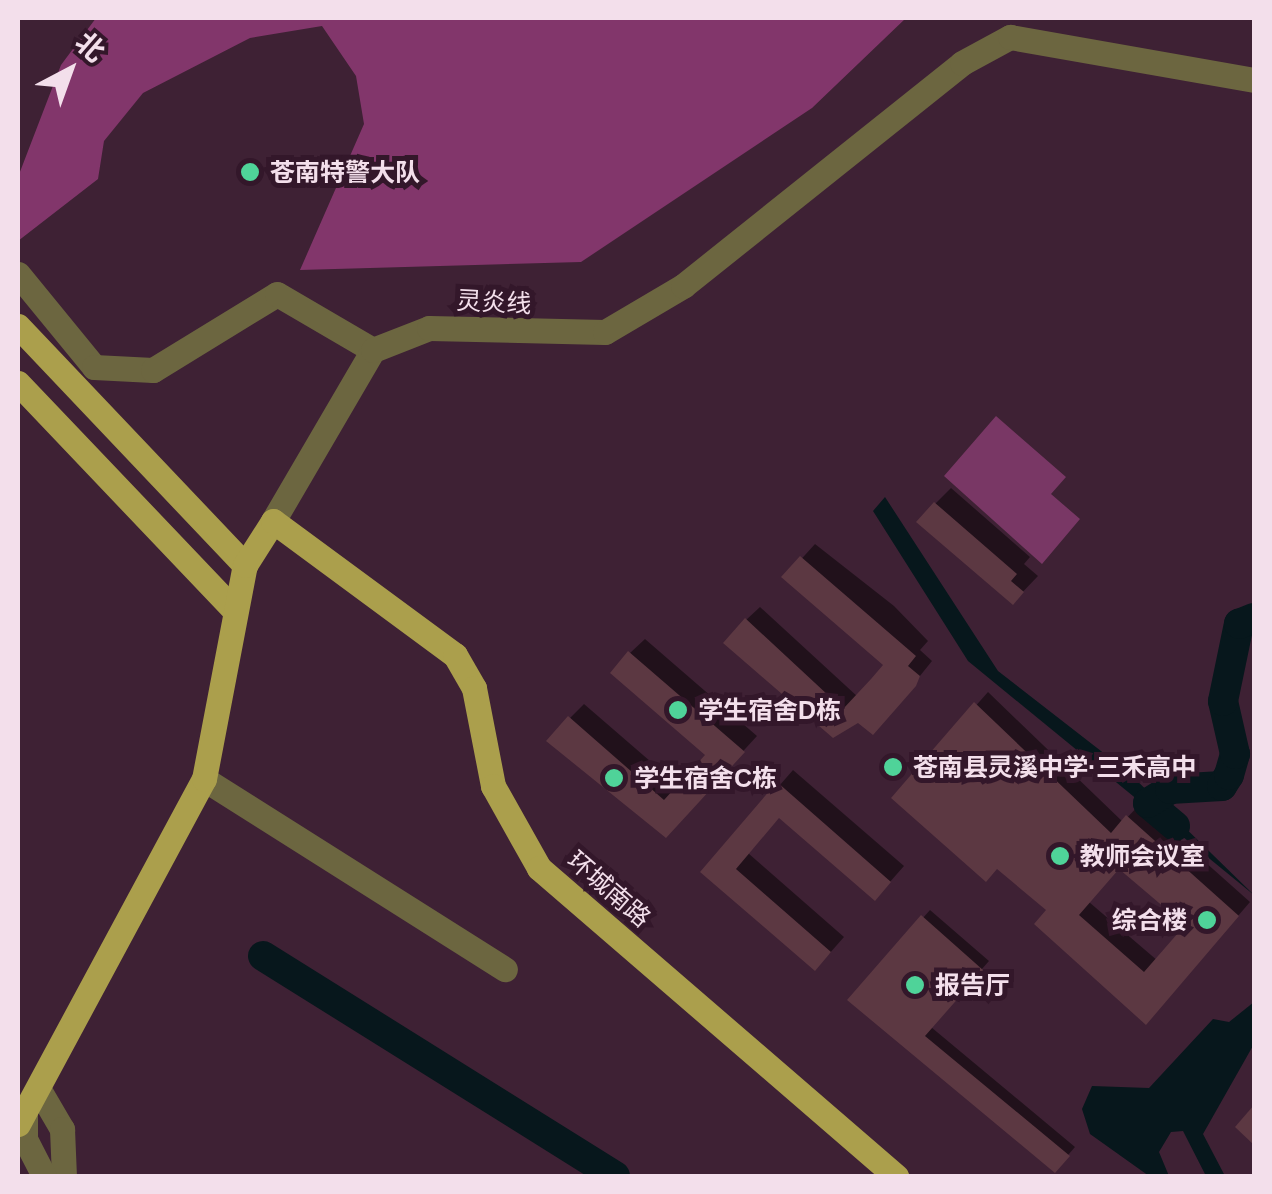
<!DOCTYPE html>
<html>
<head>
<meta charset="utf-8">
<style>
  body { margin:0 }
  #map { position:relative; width:1272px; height:1194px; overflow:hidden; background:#3e2134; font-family:Arial,"Noto Sans SC",sans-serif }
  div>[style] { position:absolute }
  .green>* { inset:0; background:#793765 }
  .forest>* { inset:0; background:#82366b }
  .water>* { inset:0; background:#07171c }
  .shadow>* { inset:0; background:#0007 }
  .river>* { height:30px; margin:-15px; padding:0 15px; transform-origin:15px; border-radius:15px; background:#07171c }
  .building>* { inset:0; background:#5c3842 }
  .minor>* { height:25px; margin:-12.5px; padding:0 12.5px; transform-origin:12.5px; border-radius:12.5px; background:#6c6640 }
  .major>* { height:25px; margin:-12.5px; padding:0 12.5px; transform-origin:12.5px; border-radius:12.5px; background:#ab9f4c }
  .dots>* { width:28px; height:28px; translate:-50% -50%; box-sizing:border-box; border:5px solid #33172a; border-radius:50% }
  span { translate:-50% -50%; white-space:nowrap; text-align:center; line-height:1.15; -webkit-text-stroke:10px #33172a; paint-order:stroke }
  .poi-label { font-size:25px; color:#f3dfeb; font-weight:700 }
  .left { translate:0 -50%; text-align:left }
  .right { translate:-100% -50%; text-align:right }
  .street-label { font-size:25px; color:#f3dfeb }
  .frame { position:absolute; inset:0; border:20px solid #f3dfeb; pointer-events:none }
  .north { position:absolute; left:20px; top:20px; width:100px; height:100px; -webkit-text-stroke:8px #33172a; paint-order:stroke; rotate:41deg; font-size:28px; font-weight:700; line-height:40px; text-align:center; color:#f3dfeb }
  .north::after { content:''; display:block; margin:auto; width:35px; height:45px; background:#f3dfeb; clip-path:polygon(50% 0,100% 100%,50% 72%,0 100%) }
</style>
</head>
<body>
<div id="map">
  <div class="green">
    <div style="clip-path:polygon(996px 416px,1066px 477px,1051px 494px,1080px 519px,1042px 564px,944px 476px)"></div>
  </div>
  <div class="forest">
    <div style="clip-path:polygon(96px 18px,906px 18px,812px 108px,581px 262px,300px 270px,364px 124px,356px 76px,322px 26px,250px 38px,143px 93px,104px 141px,98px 179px,18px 241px,18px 177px,61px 65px)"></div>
  </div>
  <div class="water">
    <div style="clip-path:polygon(885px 497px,998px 671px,1128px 772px,1254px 895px,968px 661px,873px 511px)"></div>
    <div style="clip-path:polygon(1254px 1002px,1254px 1044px,1203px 1134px,1225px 1176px,1206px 1176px,1183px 1131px,1171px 1132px,1159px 1152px,1169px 1176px,1149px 1176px,1090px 1134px,1082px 1109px,1092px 1086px,1149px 1088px,1213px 1019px,1229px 1022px)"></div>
  </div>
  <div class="shadow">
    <div style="clip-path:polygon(951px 488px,1030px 557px,1024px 564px,1038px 576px,1013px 602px,935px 504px)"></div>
    <div style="clip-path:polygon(815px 544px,894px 606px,928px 641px,920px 650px,932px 661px,886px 718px,858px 720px,834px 735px,746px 620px,760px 607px,858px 697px,886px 664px,785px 577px)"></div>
    <div style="clip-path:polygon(645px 639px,757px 736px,680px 820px,570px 718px,584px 704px,680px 787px,708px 755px,630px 653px)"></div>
    <div style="clip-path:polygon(evenodd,988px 692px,1123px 822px,1140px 804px,1250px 902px,1158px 1009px,998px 866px,894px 798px,988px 692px,1120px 866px,1188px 925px,1158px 961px,1089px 902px,1120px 866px)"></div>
    <div style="clip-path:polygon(793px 770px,904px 866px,889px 883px,780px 816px,748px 853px,844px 937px,829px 954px,704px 872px)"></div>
    <div style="clip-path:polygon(930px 910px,989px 961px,931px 1027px,1075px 1147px,1055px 1170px,850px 1000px)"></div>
  </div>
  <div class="river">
    <div style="left:1175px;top:826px;width:35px;rotate:-140deg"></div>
    <div style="left:1148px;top:803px;width:26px;rotate:-32deg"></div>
    <div style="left:1170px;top:789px;width:52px;rotate:-3.3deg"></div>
    <div style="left:1222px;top:786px;width:13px;rotate:-58deg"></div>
    <div style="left:1229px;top:775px;width:22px;rotate:-74deg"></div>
    <div style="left:1235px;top:754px;width:54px;rotate:-102.8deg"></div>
    <div style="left:1223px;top:701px;width:79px;rotate:-78.3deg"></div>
    <div style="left:1239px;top:624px;width:16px;rotate:-22deg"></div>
    <div style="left:263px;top:956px;width:415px;rotate:32deg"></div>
  </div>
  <div class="building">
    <div style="clip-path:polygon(934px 502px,1017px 574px,1011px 581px,1024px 592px,1013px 605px,916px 522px)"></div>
    <div style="clip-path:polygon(800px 556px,916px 656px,908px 666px,920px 676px,916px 686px,873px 735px,858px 723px,833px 738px,723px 643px,745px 618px,843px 709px,871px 679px,883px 665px,781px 577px)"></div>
    <div style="clip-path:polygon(628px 651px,745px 752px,666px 838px,546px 741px,568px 716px,664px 800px,705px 755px,610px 673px)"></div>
    <div style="clip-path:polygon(evenodd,974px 702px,1111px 833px,1126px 815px,1239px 916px,1146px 1025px,1034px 924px,1046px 910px,997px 869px,986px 882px,891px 798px,974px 702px,1119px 869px,1185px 925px,1144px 972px,1079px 915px,1119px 869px)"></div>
    <div style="clip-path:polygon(777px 782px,891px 882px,875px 901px,779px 818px,736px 869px,831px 952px,815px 971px,700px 872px)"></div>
    <div style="clip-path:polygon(921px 915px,983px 970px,925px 1036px,1070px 1156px,1055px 1173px,847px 1000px)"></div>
    <div style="clip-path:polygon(1254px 1105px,1254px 1145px,1235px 1127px)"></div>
  </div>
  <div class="minor">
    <div style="left:18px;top:274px;width:120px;rotate:50.7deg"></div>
    <div style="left:94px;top:367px;width:59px;rotate:2.9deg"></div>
    <div style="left:153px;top:370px;width:145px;rotate:-31.5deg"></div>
    <div style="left:277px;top:294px;width:111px;rotate:30.3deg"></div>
    <div style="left:273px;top:521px;width:198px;rotate:-59.7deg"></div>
    <div style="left:373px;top:350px;width:60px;rotate:-21.4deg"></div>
    <div style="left:429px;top:328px;width:176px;rotate:1.3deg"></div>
    <div style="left:605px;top:332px;width:91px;rotate:-30.5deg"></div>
    <div style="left:683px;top:286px;width:357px;rotate:-38.6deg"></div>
    <div style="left:962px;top:63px;width:55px;rotate:-28.4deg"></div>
    <div style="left:1010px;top:37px;width:248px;rotate:10deg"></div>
    <div style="left:204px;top:779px;width:356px;rotate:32.3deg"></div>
    <div style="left:38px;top:1088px;width:48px;rotate:59.7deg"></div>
    <div style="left:62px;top:1129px;width:47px;rotate:87.6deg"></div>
    <div style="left:25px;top:1110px;width:29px;rotate:90deg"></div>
    <div style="left:25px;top:1139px;width:42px;rotate:62.8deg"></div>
  </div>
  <div class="major">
    <div style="left:18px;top:326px;width:330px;rotate:46.5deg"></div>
    <div style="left:18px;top:383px;width:315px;rotate:46.4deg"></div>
    <div style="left:18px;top:1124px;width:392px;rotate:-61.7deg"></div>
    <div style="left:204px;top:779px;width:218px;rotate:-79.2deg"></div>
    <div style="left:245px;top:565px;width:52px;rotate:-57.5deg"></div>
    <div style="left:273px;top:521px;width:226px;rotate:36.4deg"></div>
    <div style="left:455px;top:655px;width:38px;rotate:60deg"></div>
    <div style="left:474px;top:688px;width:100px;rotate:79deg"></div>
    <div style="left:493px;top:786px;width:94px;rotate:60.7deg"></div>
    <div style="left:539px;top:868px;width:472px;rotate:40.8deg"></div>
  </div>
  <div class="dots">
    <div style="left:250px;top:172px;background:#4fd399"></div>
    <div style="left:678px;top:710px;background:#4fd399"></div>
    <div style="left:893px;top:767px;background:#4fd399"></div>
    <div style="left:614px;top:778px;background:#4fd399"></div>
    <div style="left:1060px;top:856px;background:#4fd399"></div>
    <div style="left:1207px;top:920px;background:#4fd399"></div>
    <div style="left:915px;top:985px;background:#4fd399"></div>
  </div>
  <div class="poi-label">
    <span class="left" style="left:270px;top:172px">苍南特警大队</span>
    <span class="left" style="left:698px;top:710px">学生宿舍D栋</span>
    <span class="left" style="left:913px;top:767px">苍南县灵溪中学·三禾高中</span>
    <span class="left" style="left:634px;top:778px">学生宿舍C栋</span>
    <span class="left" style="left:1080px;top:856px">教师会议室</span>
    <span class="right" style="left:1187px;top:920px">综合楼</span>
    <span class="left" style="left:935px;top:985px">报告厅</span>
  </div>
  <div class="street-label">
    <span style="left:494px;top:302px;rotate:3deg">灵炎线</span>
    <span style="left:609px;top:889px;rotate:41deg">环城南路</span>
  </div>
  <div class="frame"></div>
  <div class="north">北</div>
</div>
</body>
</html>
